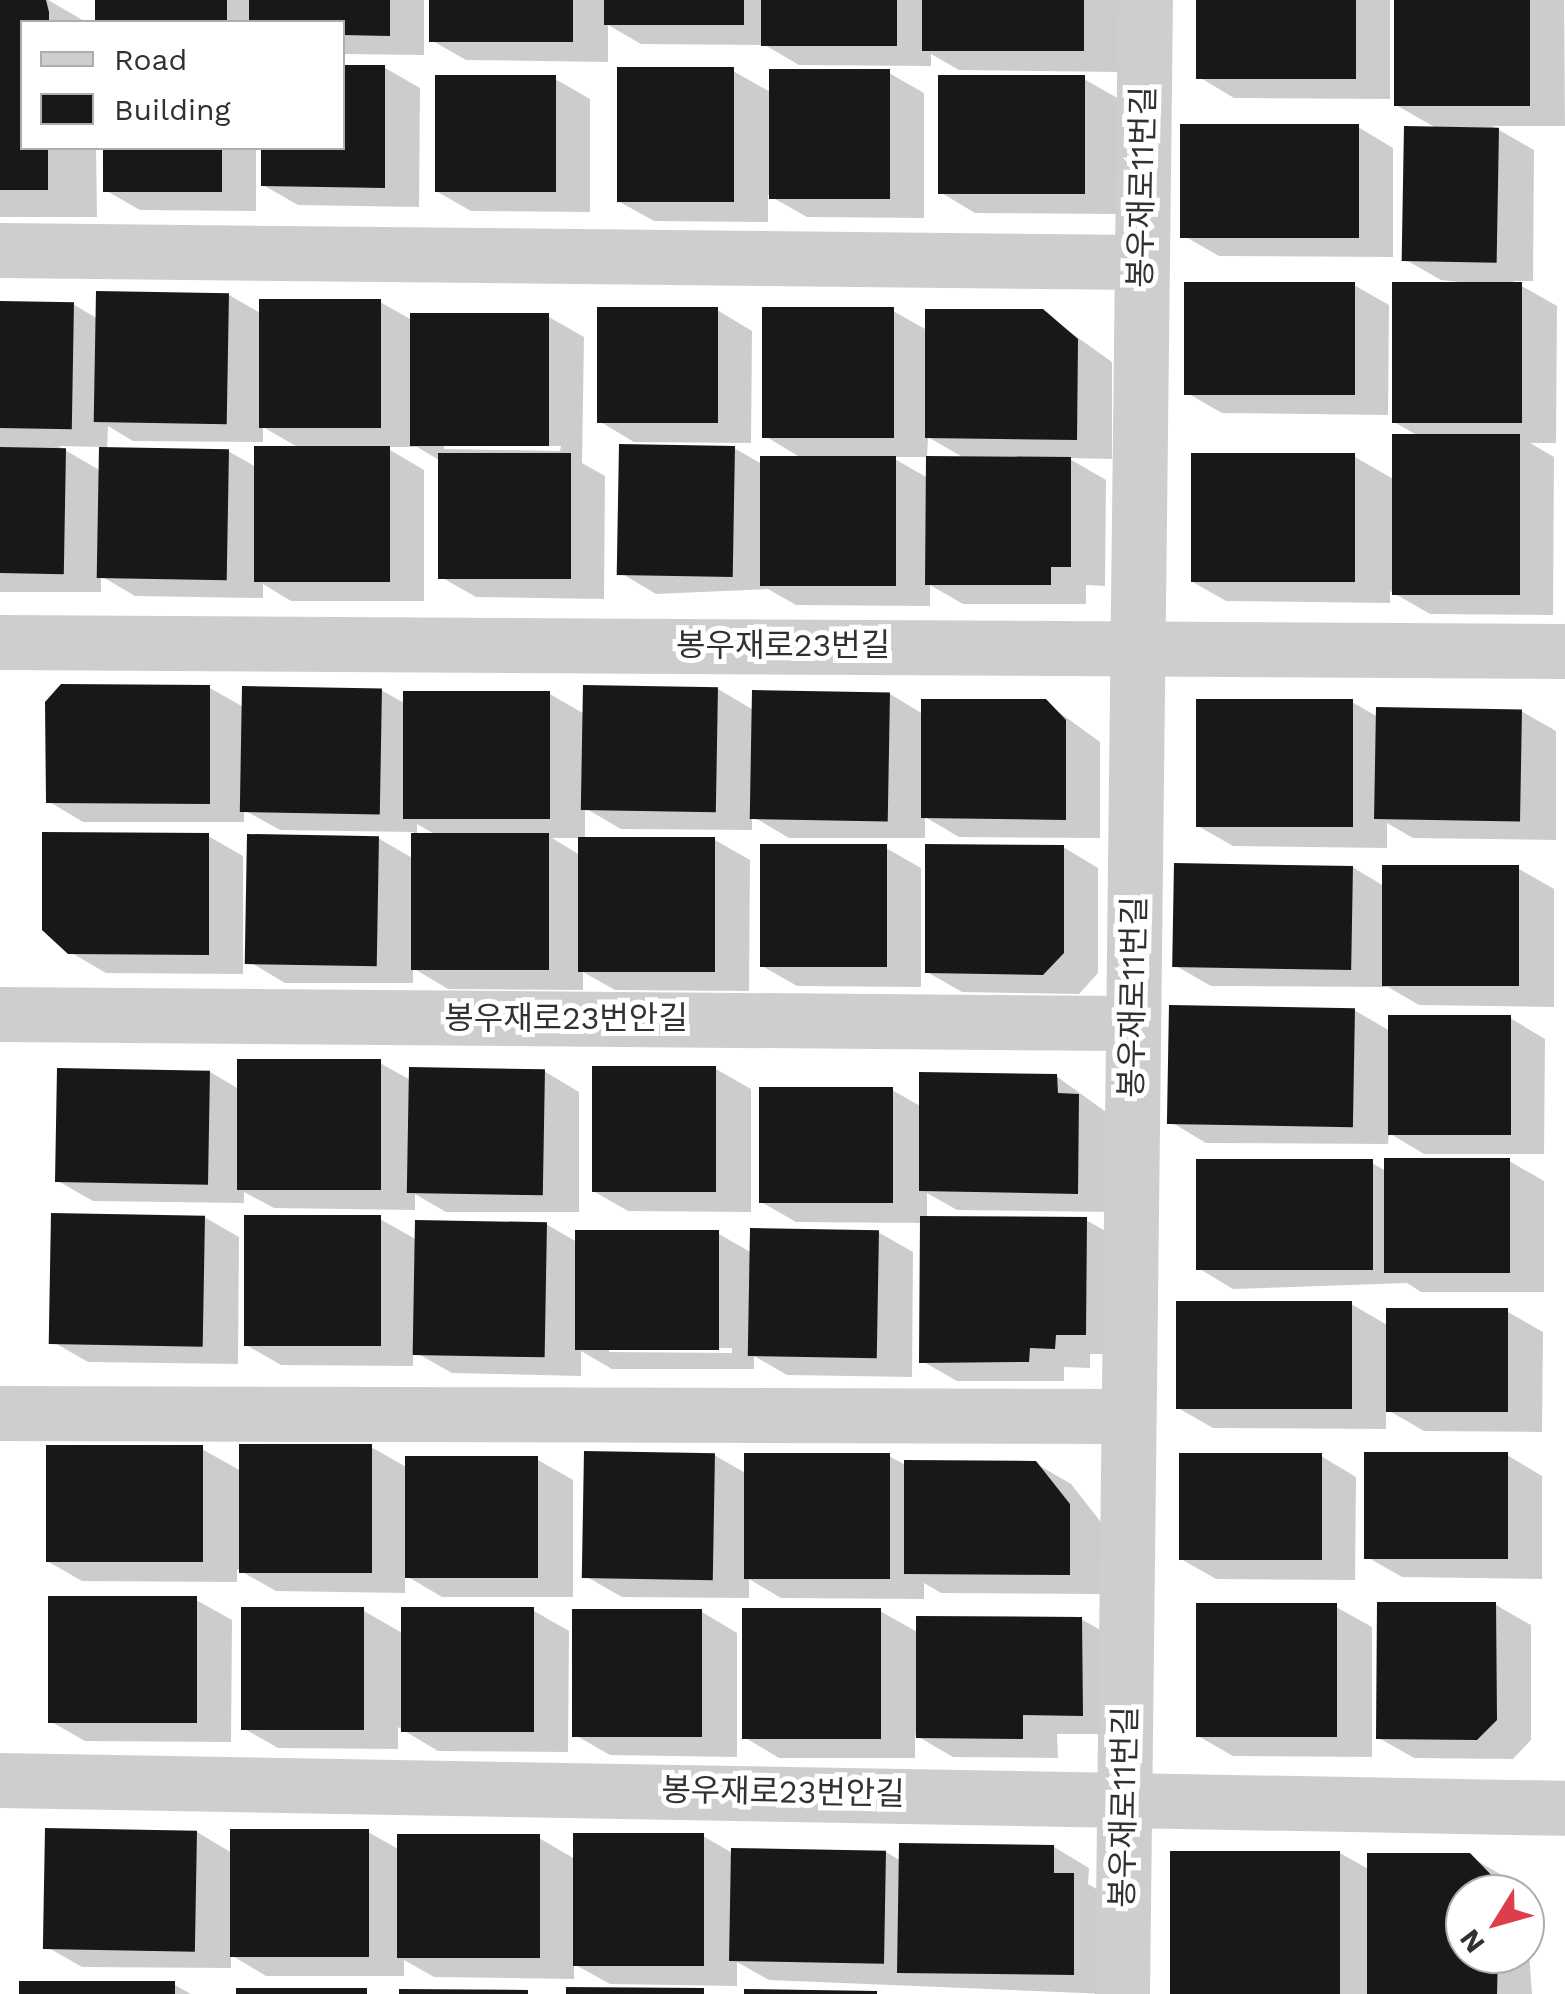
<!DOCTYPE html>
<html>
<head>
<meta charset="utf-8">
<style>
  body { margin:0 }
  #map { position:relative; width:1565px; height:1994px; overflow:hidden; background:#fff; font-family:"Work Sans","Noto Sans KR",sans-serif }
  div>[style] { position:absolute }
  .shadow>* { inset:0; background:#0003 }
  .building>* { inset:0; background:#181818; transform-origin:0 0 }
  .minor>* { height:55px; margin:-27.5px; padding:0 27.5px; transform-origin:27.5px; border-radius:27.5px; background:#cecece }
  span { translate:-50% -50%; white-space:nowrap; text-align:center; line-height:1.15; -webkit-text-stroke:10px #fff; paint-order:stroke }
  .street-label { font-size:32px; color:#313131 }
  .legend { position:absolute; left:20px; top:20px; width:325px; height:130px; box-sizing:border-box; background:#fff; border:2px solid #adadad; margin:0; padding:12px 18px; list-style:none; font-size:30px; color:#313131 }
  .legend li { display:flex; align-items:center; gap:20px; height:50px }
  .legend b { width:50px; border:2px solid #adadad }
  .north { position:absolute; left:1445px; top:1874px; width:100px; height:100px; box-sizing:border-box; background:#fff; border:2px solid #adadad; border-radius:50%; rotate:233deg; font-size:28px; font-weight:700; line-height:40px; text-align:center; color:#313131 }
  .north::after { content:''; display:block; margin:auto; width:35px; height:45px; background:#de3d4b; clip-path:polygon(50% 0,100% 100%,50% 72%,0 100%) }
</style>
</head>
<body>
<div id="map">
  <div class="shadow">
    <div style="clip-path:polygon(0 0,48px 0,86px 22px,22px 22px,22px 148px,96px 148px,97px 217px,0 217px)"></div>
    <div style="clip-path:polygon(98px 0,424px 0,424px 55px,342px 54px,342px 22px,98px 22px)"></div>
    <div style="clip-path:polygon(431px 0,1119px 0,1119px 72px,959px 70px,931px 54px,931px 66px,799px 65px,765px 45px,641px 44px,608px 25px,608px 62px,466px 60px,431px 40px)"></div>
    <div style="clip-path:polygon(1199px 0,1390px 0,1390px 99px,1234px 98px,1199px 77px)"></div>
    <div style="clip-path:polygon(1397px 0,1564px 0,1565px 126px,1492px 126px,1534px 150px,1533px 281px,1513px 281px,1557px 306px,1556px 443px,1530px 443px,1554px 457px,1553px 615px,1430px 614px,1390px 591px,1390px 603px,1226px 601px,1191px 581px,1355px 457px,1395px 480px,1420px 437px,1394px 422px,1496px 286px,1441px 280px,1406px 260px,1438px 129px,1396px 105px)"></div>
    <div style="clip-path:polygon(385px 68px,420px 88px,419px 207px,298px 205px,263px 185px,263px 148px,342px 148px)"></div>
    <div style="clip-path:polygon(733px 71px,772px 93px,889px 73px,924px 93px,924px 218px,807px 217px,768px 195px,768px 222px,654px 221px,618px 201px)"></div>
    <div style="clip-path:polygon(555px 79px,590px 99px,590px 212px,471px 211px,436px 191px)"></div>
    <div style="clip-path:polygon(1084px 79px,1119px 99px,1119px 214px,975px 213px,940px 192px)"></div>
    <div style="clip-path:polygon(1358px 127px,1393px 148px,1393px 257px,1219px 256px,1184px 236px)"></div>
    <div style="clip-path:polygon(106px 148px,256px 148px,256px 211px,140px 210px,105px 190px)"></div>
    <div style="clip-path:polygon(1354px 285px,1389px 305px,1388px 415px,1222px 413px,1187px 393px)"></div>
    <div style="clip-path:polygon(evenodd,229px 295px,262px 314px,380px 302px,412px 320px,549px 317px,584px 337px,582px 463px,605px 476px,604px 599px,476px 597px,441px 577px,441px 461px,417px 447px,385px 447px,424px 470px,424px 601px,291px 601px,263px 584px,263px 598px,135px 596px,101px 576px,101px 592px,0 592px,0 303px,73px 304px,98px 319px,229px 295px,108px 426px,133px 441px,263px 442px,263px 427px,301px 449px,256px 467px,228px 451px,107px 450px,108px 426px,229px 295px,444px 444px,561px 446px,560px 451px,444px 449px,444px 444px,229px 295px,58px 446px,101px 447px,101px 471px,58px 446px)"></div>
    <div style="clip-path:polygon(717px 310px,752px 331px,751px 443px,634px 442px,599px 421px)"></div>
    <div style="clip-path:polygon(evenodd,893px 311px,927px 330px,1042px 312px,1112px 362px,1112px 459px,1068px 458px,1106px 480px,1105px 586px,1086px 585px,1086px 604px,963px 604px,930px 585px,930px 606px,796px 605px,768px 589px,656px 594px,621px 573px,734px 448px,762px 464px,803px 459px,765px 436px,893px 311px,928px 437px,966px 459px,928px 478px,891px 457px,927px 457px,928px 437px)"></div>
    <div style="clip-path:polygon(evenodd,210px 688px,245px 708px,381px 690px,406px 704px,550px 694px,586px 715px,718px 689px,755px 711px,890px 694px,923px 714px,1045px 702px,1100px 742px,1100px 838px,959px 837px,925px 817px,925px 838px,789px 838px,752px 816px,752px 830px,621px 829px,585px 808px,585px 839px,715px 840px,750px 860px,749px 991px,615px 990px,583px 972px,583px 990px,448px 989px,413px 968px,413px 983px,285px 983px,250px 962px,378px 838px,414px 859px,414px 832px,280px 830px,244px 810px,244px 822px,83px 822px,48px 801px,210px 688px,417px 824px,436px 835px,417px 835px,417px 824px,210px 688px,552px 838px,580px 838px,580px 855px,552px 838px)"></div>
    <div style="clip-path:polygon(1352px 702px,1378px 717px,1521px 711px,1556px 731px,1556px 840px,1413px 838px,1387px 823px,1387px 848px,1233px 846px,1198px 826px)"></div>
    <div style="clip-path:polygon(208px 836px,243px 856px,243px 974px,106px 973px,70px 952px)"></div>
    <div style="clip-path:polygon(1063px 847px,1098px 868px,1098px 973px,1079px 994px,962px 992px,927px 972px)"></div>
    <div style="clip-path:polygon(886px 848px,921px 868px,921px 987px,797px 986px,762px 966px)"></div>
    <div style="clip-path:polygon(1352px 867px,1384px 886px,1519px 869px,1554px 889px,1554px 1007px,1419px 1005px,1388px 987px,1211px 986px,1176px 966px)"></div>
    <div style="clip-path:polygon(1354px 1010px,1390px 1031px,1510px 1018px,1545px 1039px,1544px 1154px,1424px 1154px,1389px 1133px,1388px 1144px,1206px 1143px,1171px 1122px)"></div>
    <div style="clip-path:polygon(380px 1063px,412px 1081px,544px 1071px,579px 1092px,579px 1212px,446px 1212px,415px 1194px,415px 1210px,274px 1208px,244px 1192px,244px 1203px,93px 1201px,58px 1181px,210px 1072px,239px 1089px)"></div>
    <div style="clip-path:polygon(716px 1069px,751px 1089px,751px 1212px,628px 1211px,593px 1191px)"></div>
    <div style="clip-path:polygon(1056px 1076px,1113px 1117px,1113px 1212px,957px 1210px,927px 1193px,927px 1218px,1086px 1220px,1121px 1240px,1120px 1354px,1090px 1354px,1090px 1368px,1064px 1367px,1064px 1381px,957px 1381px,922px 1361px,923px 1223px,796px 1222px,761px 1202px,892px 1090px,922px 1107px)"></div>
    <div style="clip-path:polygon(1509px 1161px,1544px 1181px,1544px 1292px,1421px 1292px,1407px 1283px,1233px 1289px,1198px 1268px,1372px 1163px,1386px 1171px)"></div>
    <div style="clip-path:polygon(204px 1217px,239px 1237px,238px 1364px,88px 1362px,53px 1342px)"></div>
    <div style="clip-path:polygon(evenodd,380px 1219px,417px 1240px,546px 1224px,577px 1242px,719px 1234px,752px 1253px,878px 1232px,913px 1252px,912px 1377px,787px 1375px,754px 1356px,754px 1369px,612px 1369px,581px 1351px,581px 1376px,452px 1373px,413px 1351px,413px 1366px,281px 1365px,246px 1345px,380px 1219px,609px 1347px,732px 1348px,732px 1353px,609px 1352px,609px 1347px)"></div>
    <div style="clip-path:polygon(1351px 1304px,1389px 1326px,1508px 1312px,1543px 1332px,1542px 1432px,1424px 1431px,1386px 1409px,1386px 1429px,1213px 1428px,1178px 1408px)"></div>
    <div style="clip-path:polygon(371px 1447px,408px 1468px,538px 1460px,573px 1480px,573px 1597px,442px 1597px,405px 1575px,405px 1593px,276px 1591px,237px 1569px,237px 1582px,82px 1581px,47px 1561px,202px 1449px,241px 1471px)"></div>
    <div style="clip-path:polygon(714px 1455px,747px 1474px,889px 1456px,907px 1466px,1035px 1463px,1071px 1484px,1104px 1526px,1104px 1594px,941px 1593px,924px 1583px,924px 1599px,781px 1598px,749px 1579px,749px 1598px,622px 1597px,587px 1577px)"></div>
    <div style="clip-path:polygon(1507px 1455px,1542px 1476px,1542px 1579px,1402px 1577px,1367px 1557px)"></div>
    <div style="clip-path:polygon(1321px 1456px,1356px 1477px,1355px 1580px,1216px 1579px,1181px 1559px)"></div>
    <div style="clip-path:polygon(196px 1600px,232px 1620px,231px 1742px,85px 1741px,50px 1721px)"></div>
    <div style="clip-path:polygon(1496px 1605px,1531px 1625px,1531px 1740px,1513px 1759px,1414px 1758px,1379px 1738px)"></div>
    <div style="clip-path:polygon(1336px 1607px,1372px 1627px,1372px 1757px,1233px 1756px,1198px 1736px)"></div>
    <div style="clip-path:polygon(364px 1611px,404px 1634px,534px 1611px,569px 1631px,568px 1752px,438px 1751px,398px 1727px,398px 1749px,278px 1748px,243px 1728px)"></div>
    <div style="clip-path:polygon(880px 1611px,919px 1633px,1081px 1619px,1116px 1639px,1117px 1734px,1057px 1734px,1058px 1758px,953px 1757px,915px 1735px,915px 1758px,779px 1758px,744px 1737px)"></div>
    <div style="clip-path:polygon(702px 1612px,737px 1633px,737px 1757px,610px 1755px,575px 1735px)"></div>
    <div style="clip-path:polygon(197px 1832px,232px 1853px,368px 1832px,400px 1850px,539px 1838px,575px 1859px,703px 1836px,734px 1854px,886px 1852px,901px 1861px,1054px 1847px,1089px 1868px,1088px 1884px,1108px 1896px,1108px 1994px,769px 1980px,737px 1962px,737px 1986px,610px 1984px,574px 1964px,574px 1979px,434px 1977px,404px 1960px,404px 1976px,266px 1976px,231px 1955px,231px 1968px,82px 1967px,47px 1947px)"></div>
    <div style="clip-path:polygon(1340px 1853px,1370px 1870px,1469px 1856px,1505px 1877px,1522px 1894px,1465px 1894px,1465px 1954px,1525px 1954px,1525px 1897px,1532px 1994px,1172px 1994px)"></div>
    <div style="clip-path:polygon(175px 1985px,191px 1994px,21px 1994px)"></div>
  </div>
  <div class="building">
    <div style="clip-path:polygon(0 0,46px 0,49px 12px,49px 22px,22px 22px,22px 148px,48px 148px,48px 190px,0 190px)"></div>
    <div style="left:95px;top:0;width:132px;height:22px"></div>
    <div style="clip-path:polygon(249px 0,390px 0,390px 36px,342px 35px,342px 22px,249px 22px)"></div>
    <div style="left:429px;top:0;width:144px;height:42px"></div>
    <div style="left:604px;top:0;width:140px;height:25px"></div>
    <div style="left:761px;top:0;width:136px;height:46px"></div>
    <div style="left:922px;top:0;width:162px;height:51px"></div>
    <div style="left:1196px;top:0;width:160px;height:79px"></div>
    <div style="left:1394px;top:0;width:136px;height:106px"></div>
    <div style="clip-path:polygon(342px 65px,385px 65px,385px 188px,261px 186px,261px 148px,342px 148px)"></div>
    <div style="left:617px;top:67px;width:117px;height:135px"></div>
    <div style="left:769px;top:69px;width:121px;height:130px"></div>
    <div style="left:435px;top:75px;width:121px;height:117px"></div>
    <div style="left:938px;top:75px;width:147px;height:119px"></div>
    <div style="left:1180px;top:124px;width:179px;height:114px"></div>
    <div style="left:1404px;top:126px;width:95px;height:135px;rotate:1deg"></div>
    <div style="left:103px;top:148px;width:119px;height:44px"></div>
    <div style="left:1184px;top:282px;width:171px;height:113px"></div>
    <div style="left:1392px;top:282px;width:130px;height:141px"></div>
    <div style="left:96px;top:291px;width:133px;height:131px;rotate:1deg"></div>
    <div style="left:259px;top:299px;width:122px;height:129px"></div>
    <div style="left:0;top:301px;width:74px;height:127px;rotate:1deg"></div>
    <div style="left:597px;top:307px;width:121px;height:116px"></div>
    <div style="left:762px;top:307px;width:132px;height:131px"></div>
    <div style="clip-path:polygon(925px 309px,1043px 309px,1078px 339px,1077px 440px,925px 438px)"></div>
    <div style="left:410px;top:313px;width:139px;height:133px"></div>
    <div style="left:1392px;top:434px;width:128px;height:161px"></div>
    <div style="left:619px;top:444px;width:116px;height:131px;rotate:1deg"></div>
    <div style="left:254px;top:446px;width:136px;height:136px"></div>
    <div style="left:0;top:447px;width:66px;height:126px;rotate:1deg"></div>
    <div style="left:99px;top:447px;width:130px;height:131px;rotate:1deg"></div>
    <div style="left:438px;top:453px;width:133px;height:126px"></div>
    <div style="left:1191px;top:453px;width:164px;height:129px"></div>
    <div style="left:760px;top:456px;width:136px;height:130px"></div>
    <div style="clip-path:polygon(926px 456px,1071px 457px,1071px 567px,1051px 567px,1051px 585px,925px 585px)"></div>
    <div style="clip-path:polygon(61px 684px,210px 685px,210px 804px,46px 803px,45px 702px)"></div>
    <div style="left:583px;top:685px;width:135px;height:125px;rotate:1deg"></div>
    <div style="left:242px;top:686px;width:140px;height:126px;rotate:1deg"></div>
    <div style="left:752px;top:690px;width:138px;height:129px;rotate:1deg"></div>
    <div style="left:403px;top:691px;width:147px;height:128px"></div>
    <div style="clip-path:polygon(921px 699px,1046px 699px,1066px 720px,1066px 820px,921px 818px)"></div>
    <div style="left:1196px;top:699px;width:157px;height:128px"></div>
    <div style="left:1376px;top:707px;width:146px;height:112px;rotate:1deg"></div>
    <div style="clip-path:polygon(42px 832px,209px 833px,209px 955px,68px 954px,42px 930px)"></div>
    <div style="left:411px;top:833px;width:138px;height:137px"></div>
    <div style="left:247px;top:834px;width:132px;height:130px;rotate:1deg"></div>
    <div style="left:578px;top:837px;width:137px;height:135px"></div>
    <div style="left:760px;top:844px;width:127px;height:123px"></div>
    <div style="clip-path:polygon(925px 844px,1064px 845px,1064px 953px,1043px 975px,925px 973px)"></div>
    <div style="left:1174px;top:863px;width:179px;height:104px;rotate:1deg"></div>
    <div style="left:1382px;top:865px;width:137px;height:121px"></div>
    <div style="left:1169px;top:1005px;width:186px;height:119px;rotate:1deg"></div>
    <div style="left:1388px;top:1015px;width:123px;height:120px"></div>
    <div style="left:237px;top:1059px;width:144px;height:131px"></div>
    <div style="left:592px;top:1066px;width:124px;height:126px"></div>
    <div style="left:409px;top:1067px;width:136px;height:126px;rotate:1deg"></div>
    <div style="left:57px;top:1068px;width:153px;height:114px;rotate:1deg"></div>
    <div style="clip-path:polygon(919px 1072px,1057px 1074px,1058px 1093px,1079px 1094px,1078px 1194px,919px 1191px)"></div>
    <div style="left:759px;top:1087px;width:134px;height:116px"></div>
    <div style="left:1384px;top:1158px;width:126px;height:115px"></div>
    <div style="left:1196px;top:1159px;width:177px;height:111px"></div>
    <div style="left:51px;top:1213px;width:154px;height:131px;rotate:1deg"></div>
    <div style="left:244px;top:1215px;width:137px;height:131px"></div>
    <div style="clip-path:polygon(920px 1216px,1087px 1217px,1086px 1335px,1056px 1335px,1055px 1349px,1030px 1348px,1029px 1362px,919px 1363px)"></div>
    <div style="left:415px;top:1220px;width:132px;height:135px;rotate:1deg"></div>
    <div style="left:750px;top:1228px;width:129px;height:128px;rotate:1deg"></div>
    <div style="left:575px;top:1230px;width:144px;height:120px"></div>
    <div style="left:1176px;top:1301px;width:176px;height:108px"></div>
    <div style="left:1386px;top:1308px;width:122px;height:104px"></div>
    <div style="left:239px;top:1444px;width:133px;height:129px"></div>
    <div style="left:46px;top:1445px;width:157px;height:117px"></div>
    <div style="left:584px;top:1451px;width:131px;height:127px;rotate:1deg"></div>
    <div style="left:1364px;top:1452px;width:144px;height:107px"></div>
    <div style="left:744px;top:1453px;width:146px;height:126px"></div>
    <div style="left:1179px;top:1453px;width:143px;height:107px"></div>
    <div style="left:405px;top:1456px;width:133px;height:122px"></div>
    <div style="clip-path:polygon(904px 1460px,1036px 1461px,1070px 1504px,1070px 1575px,904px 1574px)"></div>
    <div style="left:48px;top:1596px;width:149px;height:127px"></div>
    <div style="clip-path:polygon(1377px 1602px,1496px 1602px,1497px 1720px,1477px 1740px,1376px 1739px)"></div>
    <div style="left:1196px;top:1603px;width:141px;height:134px"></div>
    <div style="left:241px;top:1607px;width:123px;height:123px"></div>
    <div style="left:401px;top:1607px;width:133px;height:125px"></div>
    <div style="left:742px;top:1608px;width:139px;height:131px"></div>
    <div style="left:572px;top:1609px;width:130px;height:128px"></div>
    <div style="clip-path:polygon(916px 1616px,1082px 1617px,1083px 1716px,1023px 1715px,1023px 1739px,916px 1738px)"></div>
    <div style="left:45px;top:1828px;width:152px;height:121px;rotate:1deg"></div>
    <div style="left:230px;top:1829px;width:139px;height:128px"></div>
    <div style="left:573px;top:1833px;width:131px;height:133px"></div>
    <div style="left:397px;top:1834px;width:143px;height:124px"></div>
    <div style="clip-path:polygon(899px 1843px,1054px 1845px,1054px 1873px,1074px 1873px,1074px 1975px,897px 1973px)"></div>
    <div style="left:731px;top:1848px;width:155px;height:113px;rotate:1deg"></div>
    <div style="left:1170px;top:1851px;width:170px;height:143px"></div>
    <div style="clip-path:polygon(1367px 1853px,1470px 1853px,1498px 1882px,1498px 1894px,1465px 1894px,1465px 1954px,1498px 1954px,1497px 1994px,1367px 1994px)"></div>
    <div style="left:19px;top:1981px;width:156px;height:13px"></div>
    <div style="clip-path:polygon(566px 1987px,704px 1988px,704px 1994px,566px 1994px)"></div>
    <div style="left:236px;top:1988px;width:131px;height:6px"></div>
    <div style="clip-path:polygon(399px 1989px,528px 1990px,528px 1994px,399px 1994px)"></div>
    <div style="clip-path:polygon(744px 1989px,877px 1991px,877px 1994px,744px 1994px)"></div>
  </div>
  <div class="minor">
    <div style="left:0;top:250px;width:1141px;rotate:0.6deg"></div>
    <div style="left:0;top:642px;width:1565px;rotate:0.33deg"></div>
    <div style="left:0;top:1014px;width:1132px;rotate:0.46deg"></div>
    <div style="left:0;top:1413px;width:1128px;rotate:0.15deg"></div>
    <div style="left:0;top:1780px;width:1565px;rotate:1.02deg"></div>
    <div style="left:1122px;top:1994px;width:1994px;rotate:-89.34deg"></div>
  </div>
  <div class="street-label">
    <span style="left:1142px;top:187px;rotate:-89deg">봉우재로11번길</span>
    <span style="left:783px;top:645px">봉우재로23번길</span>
    <span style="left:1133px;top:997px;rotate:-89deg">봉우재로11번길</span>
    <span style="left:566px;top:1018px">봉우재로23번안길</span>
    <span style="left:783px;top:1792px;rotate:1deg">봉우재로23번안길</span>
    <span style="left:1124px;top:1807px;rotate:-89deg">봉우재로11번길</span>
  </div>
  <ul class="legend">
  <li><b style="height:12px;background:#cecece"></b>Road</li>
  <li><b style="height:28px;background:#181818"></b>Building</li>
  </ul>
  <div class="north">N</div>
</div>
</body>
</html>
